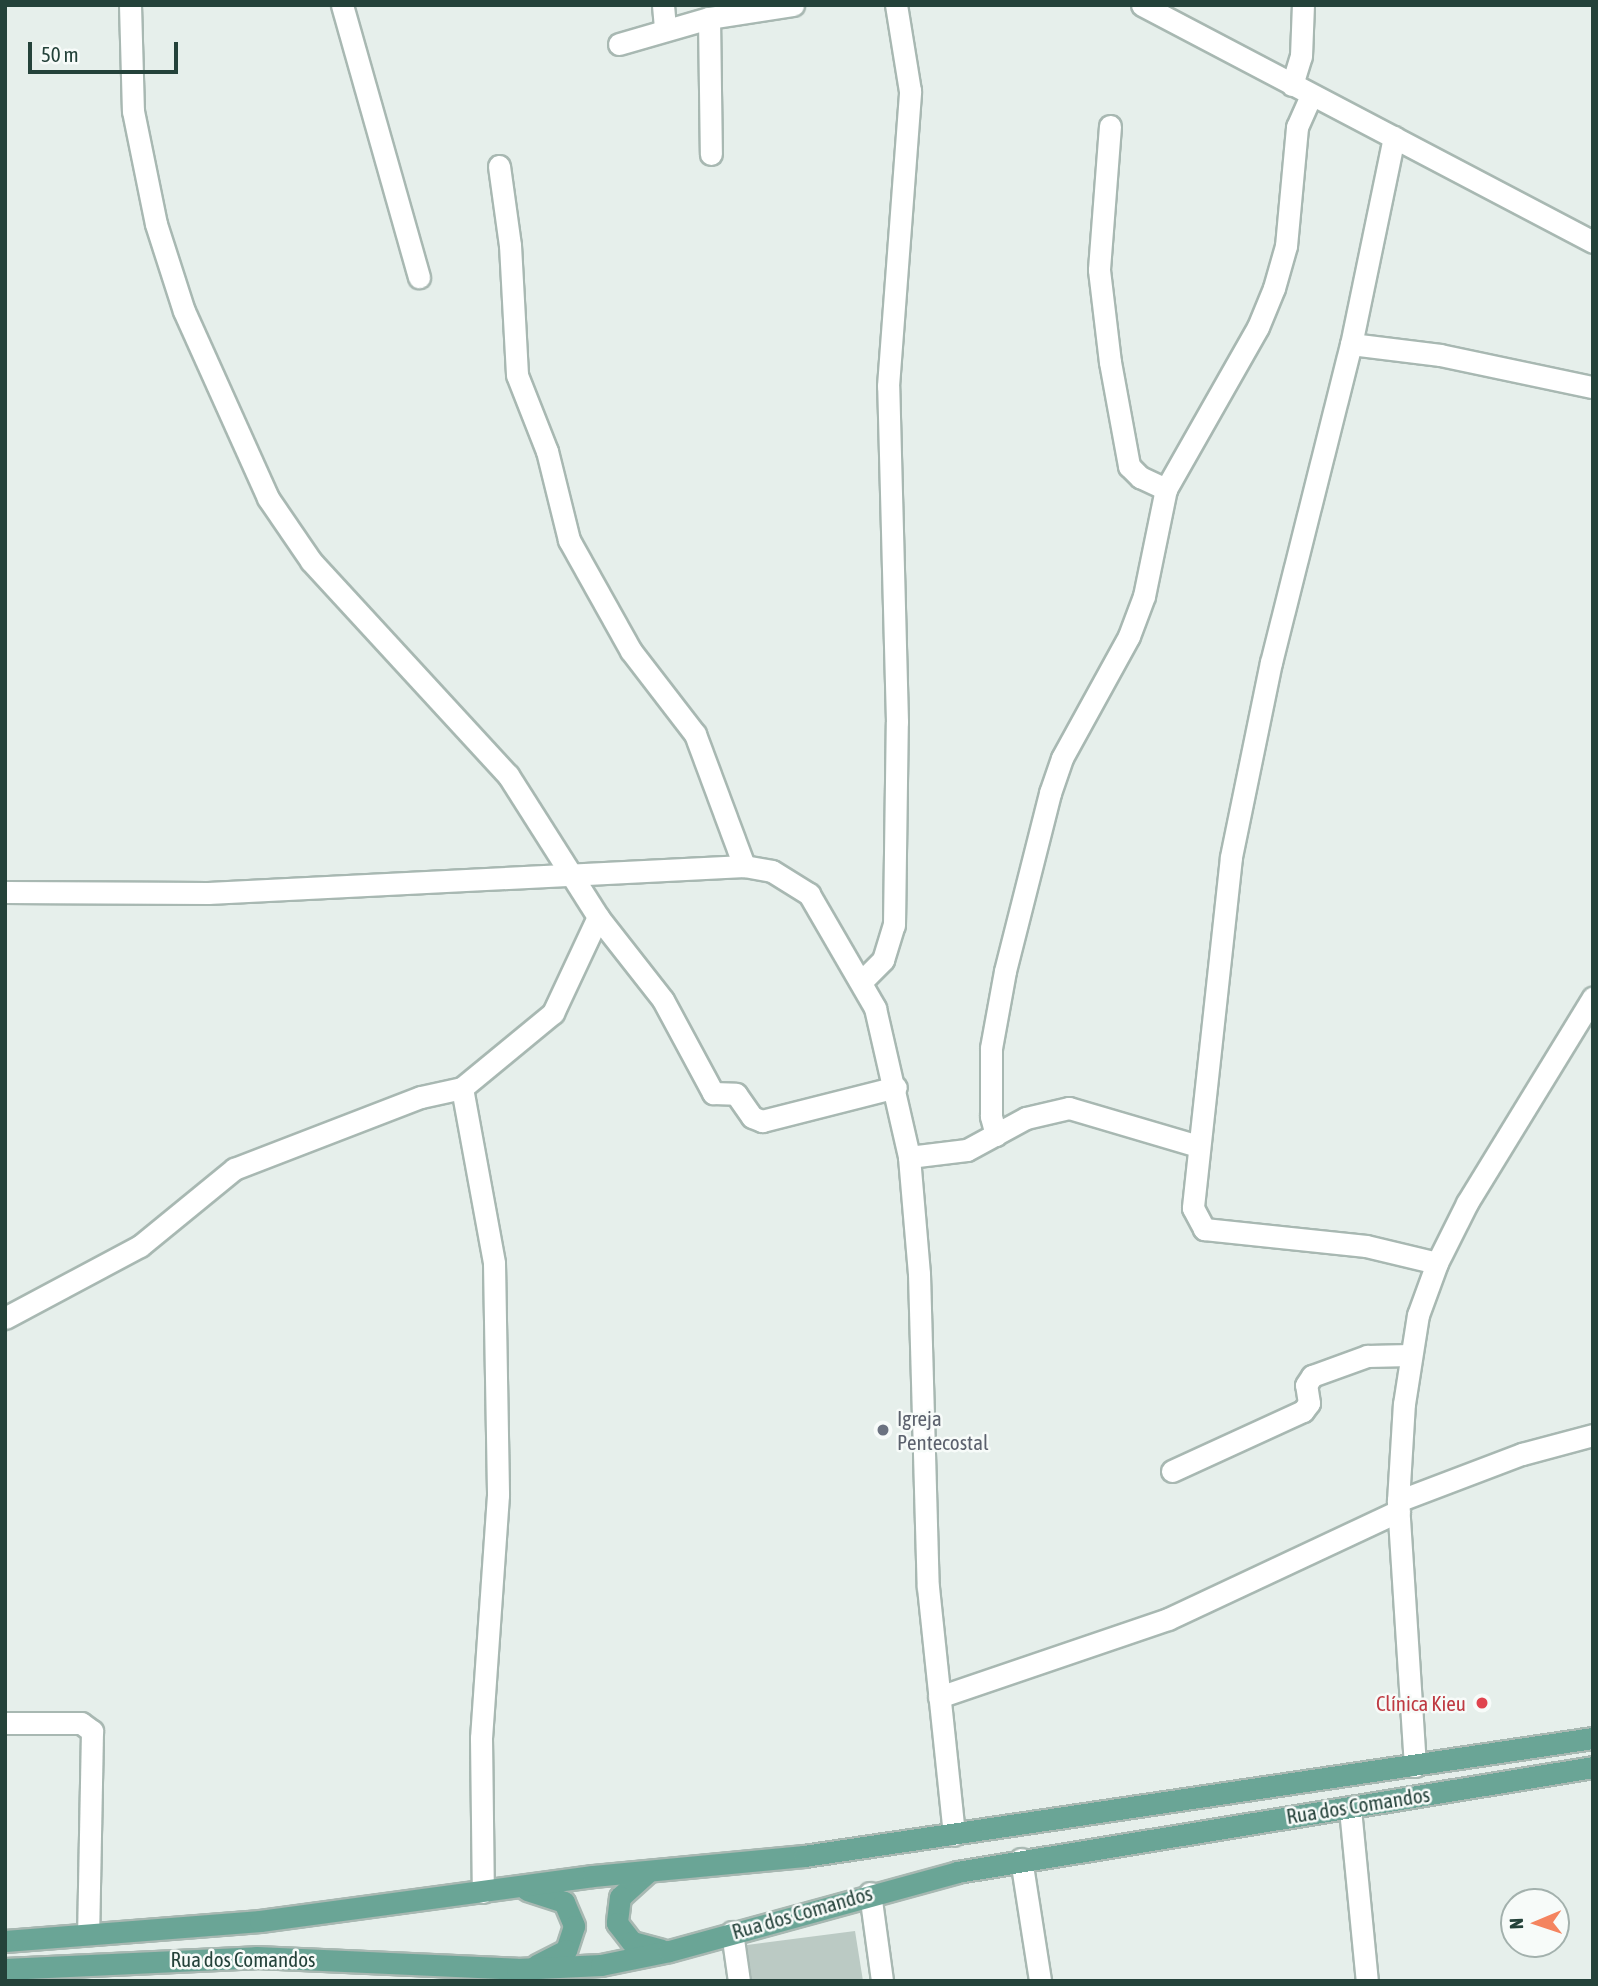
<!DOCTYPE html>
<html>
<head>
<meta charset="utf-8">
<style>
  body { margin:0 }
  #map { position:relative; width:1598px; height:1986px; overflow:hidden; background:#e6efeb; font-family:"Asap Condensed",sans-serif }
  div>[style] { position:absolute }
  .building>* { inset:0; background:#bbcac4 }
  .roads { filter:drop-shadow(2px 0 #a8b8b2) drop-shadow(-2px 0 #a8b8b2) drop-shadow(0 2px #a8b8b2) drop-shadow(0 -2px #a8b8b2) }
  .minor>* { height:21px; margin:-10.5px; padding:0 10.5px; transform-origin:10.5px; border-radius:10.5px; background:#fff }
  .major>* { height:21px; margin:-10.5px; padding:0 10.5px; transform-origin:10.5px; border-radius:10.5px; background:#6aa596 }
  .dots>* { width:19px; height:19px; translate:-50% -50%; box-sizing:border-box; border:4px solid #f7fbf9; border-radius:50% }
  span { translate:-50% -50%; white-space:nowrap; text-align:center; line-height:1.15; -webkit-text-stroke:5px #f7fbf9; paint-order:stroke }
  .worship-label { font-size:21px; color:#5b616d }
  .left { translate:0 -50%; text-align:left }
  .health-label { font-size:21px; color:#be3a42 }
  .right { translate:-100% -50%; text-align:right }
  .street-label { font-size:21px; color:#24423a }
  .frame { position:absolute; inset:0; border:7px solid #24423a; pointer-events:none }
  .north { position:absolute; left:1500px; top:1888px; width:70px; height:70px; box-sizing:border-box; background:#f7fbf9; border:2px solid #a3b1ad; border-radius:50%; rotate:268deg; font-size:19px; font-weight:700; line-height:28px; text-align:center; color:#24423a }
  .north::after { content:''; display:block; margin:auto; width:24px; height:32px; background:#f4845f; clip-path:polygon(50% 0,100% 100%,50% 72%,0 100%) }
  .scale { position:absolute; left:28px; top:42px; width:150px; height:32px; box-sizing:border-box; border:4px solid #24423a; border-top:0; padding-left:9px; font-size:21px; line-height:24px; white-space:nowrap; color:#24423a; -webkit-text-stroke:5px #f7fbf9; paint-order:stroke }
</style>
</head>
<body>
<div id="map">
  <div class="building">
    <div style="clip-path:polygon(855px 1931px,863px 1981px,752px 1981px,747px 1945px)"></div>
  </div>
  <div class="roads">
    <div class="minor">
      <div style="left:130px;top:5px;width:106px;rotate:88.4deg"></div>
      <div style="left:133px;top:111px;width:115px;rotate:78.5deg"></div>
      <div style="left:156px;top:224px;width:91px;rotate:72.2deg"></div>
      <div style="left:184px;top:311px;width:205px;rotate:65.8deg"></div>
      <div style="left:268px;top:498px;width:76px;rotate:55.7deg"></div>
      <div style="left:311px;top:561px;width:291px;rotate:47.4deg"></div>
      <div style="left:508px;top:775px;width:168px;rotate:57.6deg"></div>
      <div style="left:598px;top:917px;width:105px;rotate:51.9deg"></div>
      <div style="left:663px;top:1000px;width:106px;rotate:61.7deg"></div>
      <div style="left:713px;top:1093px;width:23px;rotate:2deg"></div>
      <div style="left:736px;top:1094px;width:28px;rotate:55deg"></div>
      <div style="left:752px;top:1117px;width:11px;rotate:22deg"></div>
      <div style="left:762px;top:1121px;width:138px;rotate:-14.2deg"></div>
      <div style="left:342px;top:5px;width:283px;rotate:74.2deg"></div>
      <div style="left:663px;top:5px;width:23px;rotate:85deg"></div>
      <div style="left:1142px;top:5px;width:509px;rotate:27.72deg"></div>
      <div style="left:709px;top:18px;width:136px;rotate:89.2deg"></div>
      <div style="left:619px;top:44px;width:94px;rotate:-16.1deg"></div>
      <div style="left:709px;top:18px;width:85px;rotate:-8.8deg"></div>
      <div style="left:1292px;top:85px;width:30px;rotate:-73deg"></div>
      <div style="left:1301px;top:56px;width:51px;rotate:-87.8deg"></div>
      <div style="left:1110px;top:126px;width:144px;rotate:94.4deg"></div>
      <div style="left:1099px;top:270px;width:93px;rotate:83.2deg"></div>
      <div style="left:1110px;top:362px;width:106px;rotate:79.6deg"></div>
      <div style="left:1129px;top:466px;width:16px;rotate:45deg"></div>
      <div style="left:1140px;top:477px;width:29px;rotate:25deg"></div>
      <div style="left:1394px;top:137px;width:211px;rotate:101.7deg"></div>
      <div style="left:1351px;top:344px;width:328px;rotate:104.1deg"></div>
      <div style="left:1271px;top:662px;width:199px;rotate:101.6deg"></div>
      <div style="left:1231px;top:857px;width:353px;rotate:96.2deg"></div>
      <div style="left:1193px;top:1208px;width:24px;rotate:62deg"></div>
      <div style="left:1204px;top:1229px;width:163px;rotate:6deg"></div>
      <div style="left:1366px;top:1246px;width:73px;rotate:13.5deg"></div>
      <div style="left:499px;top:166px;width:80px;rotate:82.1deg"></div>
      <div style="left:510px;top:245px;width:130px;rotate:86.9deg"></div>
      <div style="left:517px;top:375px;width:82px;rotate:68.5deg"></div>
      <div style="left:547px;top:451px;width:92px;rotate:76.1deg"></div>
      <div style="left:569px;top:540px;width:127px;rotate:60.8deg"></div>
      <div style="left:631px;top:651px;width:105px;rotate:52.4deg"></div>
      <div style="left:695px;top:734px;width:141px;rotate:69.6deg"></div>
      <div style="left:1351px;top:344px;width:90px;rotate:7deg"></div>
      <div style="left:1440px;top:355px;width:155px;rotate:11.9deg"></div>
      <div style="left:5px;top:892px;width:203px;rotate:0.3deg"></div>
      <div style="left:208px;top:893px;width:537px;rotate:-2.88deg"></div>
      <div style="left:744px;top:866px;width:28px;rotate:10deg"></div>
      <div style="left:772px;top:871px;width:44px;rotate:31.9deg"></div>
      <div style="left:809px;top:894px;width:132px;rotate:59.9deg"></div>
      <div style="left:875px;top:1008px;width:153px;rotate:77.1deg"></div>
      <div style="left:909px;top:1157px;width:117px;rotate:85.1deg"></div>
      <div style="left:919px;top:1274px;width:313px;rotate:88.4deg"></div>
      <div style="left:928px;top:1587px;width:249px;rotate:84deg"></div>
      <div style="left:862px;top:981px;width:30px;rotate:-45deg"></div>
      <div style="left:883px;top:960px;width:37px;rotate:-73deg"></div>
      <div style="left:894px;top:925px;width:203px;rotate:-89.2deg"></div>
      <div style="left:897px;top:722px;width:336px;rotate:-91.5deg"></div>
      <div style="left:888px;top:386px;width:296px;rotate:-85.7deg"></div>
      <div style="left:910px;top:91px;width:87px;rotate:-99.2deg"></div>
      <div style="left:462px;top:1088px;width:178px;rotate:79.6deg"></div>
      <div style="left:494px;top:1263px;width:232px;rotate:89deg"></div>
      <div style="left:498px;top:1495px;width:244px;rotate:94deg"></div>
      <div style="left:481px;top:1738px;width:154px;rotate:89.3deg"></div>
      <div style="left:996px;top:1135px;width:20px;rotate:-105deg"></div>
      <div style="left:991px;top:1116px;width:68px;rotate:-90deg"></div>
      <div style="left:991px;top:1048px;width:78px;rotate:-79.7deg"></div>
      <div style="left:1005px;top:971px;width:184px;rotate:-75.8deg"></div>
      <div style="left:1050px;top:793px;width:37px;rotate:-71deg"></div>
      <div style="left:1062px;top:758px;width:139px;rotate:-61.2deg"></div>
      <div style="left:1129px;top:636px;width:43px;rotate:-69.4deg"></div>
      <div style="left:1144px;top:596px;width:109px;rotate:-78.4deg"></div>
      <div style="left:1166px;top:489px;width:186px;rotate:-60.4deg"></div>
      <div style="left:1258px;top:327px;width:42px;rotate:-67.7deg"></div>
      <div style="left:1274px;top:288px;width:44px;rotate:-74.1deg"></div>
      <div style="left:1286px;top:246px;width:120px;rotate:-84.7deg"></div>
      <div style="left:1297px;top:127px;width:35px;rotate:-66deg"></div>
      <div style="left:909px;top:1157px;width:58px;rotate:-6.9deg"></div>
      <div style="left:967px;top:1150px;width:67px;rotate:-28.5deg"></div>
      <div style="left:1026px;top:1118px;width:44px;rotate:-13.1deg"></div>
      <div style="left:1069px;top:1108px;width:134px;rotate:16.4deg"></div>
      <div style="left:5px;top:1318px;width:153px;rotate:-28.1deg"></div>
      <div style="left:140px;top:1246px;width:122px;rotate:-39.3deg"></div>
      <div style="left:234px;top:1169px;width:200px;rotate:-21.1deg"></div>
      <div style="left:421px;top:1097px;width:42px;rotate:-12.4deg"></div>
      <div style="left:462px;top:1088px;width:118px;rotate:-39.5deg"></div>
      <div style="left:553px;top:1013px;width:106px;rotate:-64.9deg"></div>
      <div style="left:1172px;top:1471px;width:144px;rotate:-24.6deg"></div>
      <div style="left:1303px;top:1411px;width:10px;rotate:-53deg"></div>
      <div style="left:1309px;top:1403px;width:18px;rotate:-99deg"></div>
      <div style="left:1306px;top:1385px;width:11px;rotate:-56deg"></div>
      <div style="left:1312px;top:1376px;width:59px;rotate:-20deg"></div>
      <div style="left:1367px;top:1356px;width:43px;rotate:-1.3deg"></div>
      <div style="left:1398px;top:1501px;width:133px;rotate:-20.8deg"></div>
      <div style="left:1522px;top:1454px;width:73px;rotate:-15deg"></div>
      <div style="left:939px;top:1697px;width:242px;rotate:-18.8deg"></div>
      <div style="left:1168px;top:1619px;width:255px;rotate:-25.1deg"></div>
      <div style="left:5px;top:1723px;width:76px"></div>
      <div style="left:81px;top:1723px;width:14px;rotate:36deg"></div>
      <div style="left:92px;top:1731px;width:203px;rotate:91.1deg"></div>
      <div style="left:1415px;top:1766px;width:266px;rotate:-93.7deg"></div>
      <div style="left:1398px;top:1501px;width:97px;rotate:-86.5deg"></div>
      <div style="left:1404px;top:1404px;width:90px;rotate:-81.1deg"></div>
      <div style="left:1418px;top:1315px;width:55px;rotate:-69.9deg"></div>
      <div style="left:1437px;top:1263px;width:67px;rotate:-63.4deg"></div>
      <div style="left:1467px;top:1203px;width:241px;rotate:-58.5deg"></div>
      <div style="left:1350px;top:1809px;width:173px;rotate:84.4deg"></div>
      <div style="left:1021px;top:1859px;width:123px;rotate:81.1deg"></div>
      <div style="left:870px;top:1893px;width:89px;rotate:82.2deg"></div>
      <div style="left:732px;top:1932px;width:49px;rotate:81.9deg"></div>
    </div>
    <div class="major">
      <div style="left:649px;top:1871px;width:39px;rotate:138deg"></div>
      <div style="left:620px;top:1897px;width:26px;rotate:97deg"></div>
      <div style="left:617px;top:1923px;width:24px;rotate:52deg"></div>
      <div style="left:632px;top:1942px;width:30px;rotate:15deg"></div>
      <div style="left:527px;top:1890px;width:39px;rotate:18deg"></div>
      <div style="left:564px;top:1902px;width:26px;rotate:67deg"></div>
      <div style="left:574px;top:1926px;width:25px;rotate:108deg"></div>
      <div style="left:566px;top:1950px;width:33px;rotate:153deg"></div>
      <div style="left:5px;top:1941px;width:256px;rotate:-4.5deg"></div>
      <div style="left:260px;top:1921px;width:336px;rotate:-7.7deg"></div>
      <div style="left:593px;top:1876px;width:212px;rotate:-5.4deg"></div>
      <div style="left:804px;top:1856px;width:798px;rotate:-8.51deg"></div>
      <div style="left:5px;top:1969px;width:251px;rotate:-2.7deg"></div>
      <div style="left:256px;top:1957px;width:261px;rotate:2.6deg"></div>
      <div style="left:517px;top:1969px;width:84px;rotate:-2.7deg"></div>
      <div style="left:601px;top:1965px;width:69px;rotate:-11.6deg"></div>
      <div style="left:669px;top:1951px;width:299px;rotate:-15.3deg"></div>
      <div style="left:957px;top:1872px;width:645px;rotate:-9.37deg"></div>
    </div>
  </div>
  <div class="dots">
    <div style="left:883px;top:1430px;background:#6b7280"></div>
    <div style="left:1482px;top:1703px;background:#e0444e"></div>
  </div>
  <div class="worship-label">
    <span class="left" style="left:897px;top:1430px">Igreja<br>Pentecostal</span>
  </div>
  <div class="health-label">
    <span class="right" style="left:1466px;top:1703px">Clínica Kieu</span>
  </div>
  <div class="street-label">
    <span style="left:1358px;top:1805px;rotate:-9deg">Rua dos Comandos</span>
    <span style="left:802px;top:1912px;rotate:-16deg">Rua dos Comandos</span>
    <span style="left:243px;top:1959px">Rua dos Comandos</span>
  </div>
  <div class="frame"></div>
  <div class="north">N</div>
  <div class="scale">50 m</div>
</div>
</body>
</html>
